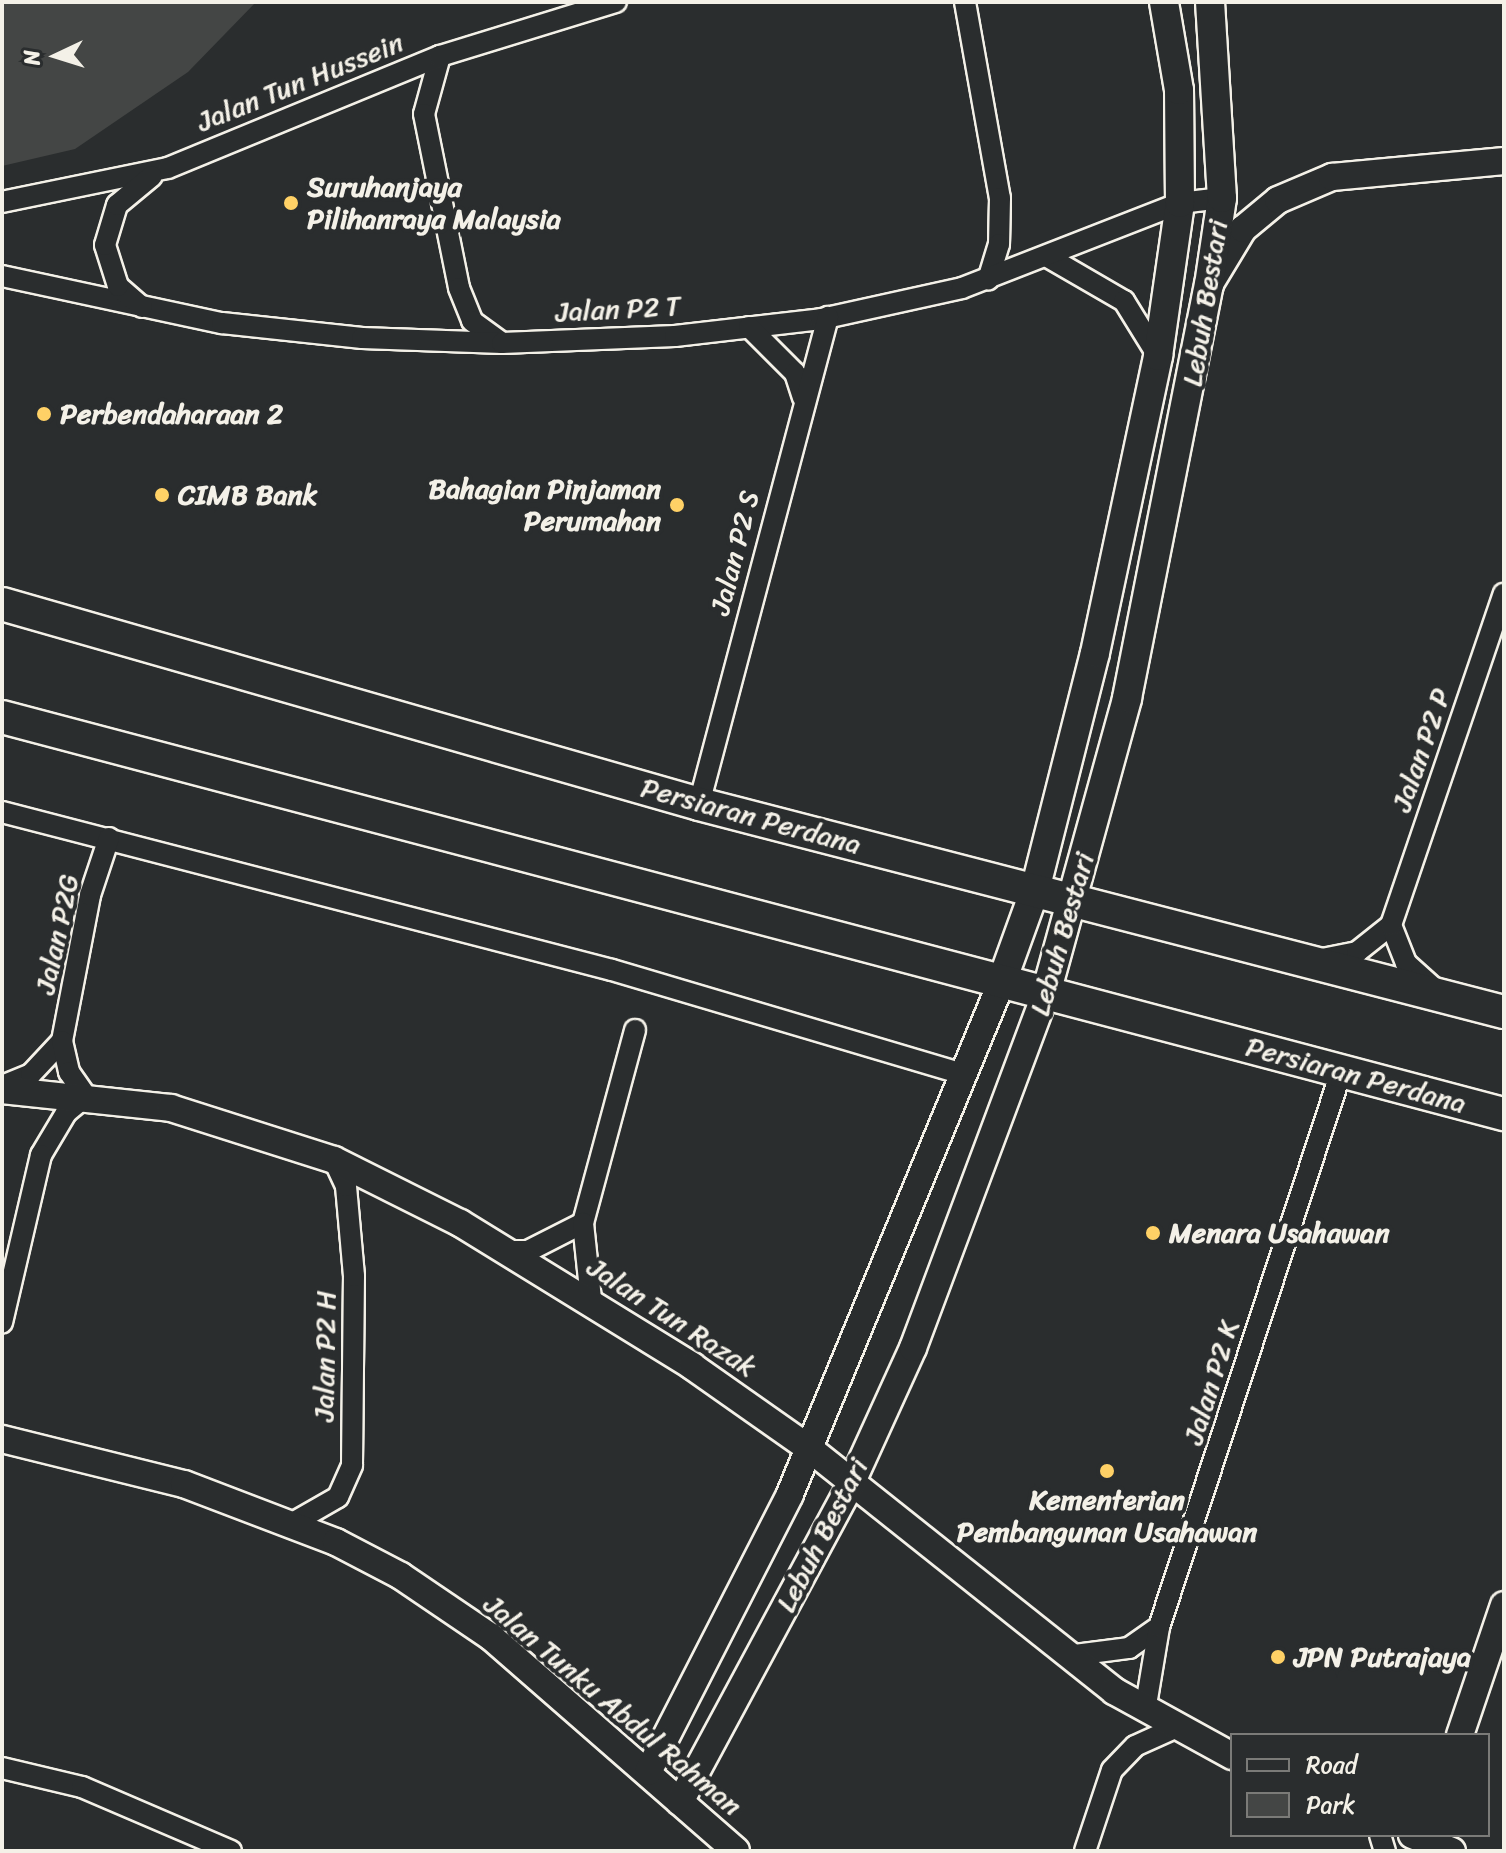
<!DOCTYPE html>
<html>
<head>
<meta charset="utf-8">
<style>
  body { margin:0 }
  #map { position:relative; width:1506px; height:1853px; overflow:hidden; background:#2a2d2e; font-family:Sriracha,sans-serif }
  div>[style] { position:absolute }
  .green>* { inset:0; background:#444645 }
  .roads { filter:drop-shadow(2px 0 #f4f1e8) drop-shadow(-2px 0 #f4f1e8) drop-shadow(0 2px #f4f1e8) drop-shadow(0 -2px #f4f1e8) }
  .minor>* { height:20px; margin:-10px; padding:0 10px; transform-origin:10px; border-radius:10px; background:#2a2d2e }
  .tertiary>* { height:26px; margin:-13px; padding:0 13px; transform-origin:13px; border-radius:13px; background:#2a2d2e }
  .secondary>* { height:28px; margin:-14px; padding:0 14px; transform-origin:14px; border-radius:14px; background:#2a2d2e }
  .primary>* { height:32px; margin:-16px; padding:0 16px; transform-origin:16px; border-radius:16px; background:#2a2d2e }
  .dots>* { width:22px; height:22px; translate:-50% -50%; box-sizing:border-box; border:4px solid #2a2d2e; border-radius:50% }
  span { translate:-50% -50%; white-space:nowrap; text-align:center; line-height:1.15; -webkit-text-stroke:8px #2a2d2e; paint-order:stroke }
  .street-label { font-size:28px; color:#f4f1e8 }
  .poi-label { font-size:28px; color:#f4f1e8; font-weight:700 }
  .left { translate:0 -50%; text-align:left }
  .right { translate:-100% -50%; text-align:right }
  .frame { position:absolute; inset:0; border:4px solid #f4f1e8; pointer-events:none }
  .legend { position:absolute; left:1230px; top:1733px; width:260px; height:104px; box-sizing:border-box; background:#2a2d2e; border:2px solid #7b7b78; margin:0; padding:10px 14px; list-style:none; font-size:24px; color:#f4f1e8 }
  .legend li { display:flex; align-items:center; gap:16px; height:40px }
  .legend b { width:40px; border:2px solid #7b7b78 }
  .north { position:absolute; left:16px; top:16px; width:80px; height:80px; -webkit-text-stroke:6px #2a2d2e; paint-order:stroke; rotate:266deg; font-size:22px; font-weight:700; line-height:32px; text-align:center; color:#f4f1e8 }
  .north::after { content:''; display:block; margin:auto; width:28px; height:36px; background:#f4f1e8; clip-path:polygon(50% 0,100% 100%,50% 72%,0 100%) }
</style>
</head>
<body>
<div id="map">
  <div class="green">
    <div style="clip-path:polygon(2px 2px,256px 2px,188px 72px,75px 149px,2px 166px)"></div>
  </div>
  <div class="roads">
    <div class="minor">
      <div style="left:965px;top:2px;width:199px;rotate:79.9deg"></div>
      <div style="left:1000px;top:198px;width:46px;rotate:91.2deg"></div>
      <div style="left:999px;top:244px;width:37px;rotate:107deg"></div>
      <div style="left:440px;top:56px;width:60px;rotate:105.4deg"></div>
      <div style="left:424px;top:114px;width:177px;rotate:78.6deg"></div>
      <div style="left:459px;top:288px;width:35px;rotate:68deg"></div>
      <div style="left:472px;top:321px;width:37px;rotate:36deg"></div>
      <div style="left:2px;top:202px;width:169px;rotate:-11.6deg"></div>
      <div style="left:168px;top:168px;width:294px;rotate:-22.4deg"></div>
      <div style="left:440px;top:56px;width:184px;rotate:-17.1deg"></div>
      <div style="left:1048px;top:257px;width:88px;rotate:30.1deg"></div>
      <div style="left:1124px;top:301px;width:65px;rotate:58.3deg"></div>
      <div style="left:2px;top:276px;width:225px;rotate:12.1deg"></div>
      <div style="left:222px;top:323px;width:141px;rotate:6.1deg"></div>
      <div style="left:362px;top:338px;width:140px;rotate:2deg"></div>
      <div style="left:502px;top:343px;width:173px;rotate:-2.3deg"></div>
      <div style="left:675px;top:336px;width:147px;rotate:-6.6deg"></div>
      <div style="left:821px;top:319px;width:144px;rotate:-12.4deg"></div>
      <div style="left:962px;top:288px;width:234px;rotate:-21.3deg"></div>
      <div style="left:1180px;top:203px;width:42px;rotate:-6.8deg"></div>
      <div style="left:142px;top:307px;width:32px;rotate:-139deg"></div>
      <div style="left:118px;top:286px;width:43px;rotate:-107.6deg"></div>
      <div style="left:105px;top:245px;width:42px;rotate:-73.3deg"></div>
      <div style="left:117px;top:205px;width:45px;rotate:-39.6deg"></div>
      <div style="left:749px;top:327px;width:65px;rotate:45deg"></div>
      <div style="left:795px;top:373px;width:26px;rotate:72deg"></div>
      <div style="left:699px;top:804px;width:504px;rotate:-75.16deg"></div>
      <div style="left:2px;top:812px;width:630px;rotate:14.52deg"></div>
      <div style="left:612px;top:970px;width:367px;rotate:16.5deg"></div>
      <div style="left:1317px;top:960px;width:41px;rotate:-11.3deg"></div>
      <div style="left:1357px;top:952px;width:43px;rotate:-38.5deg"></div>
      <div style="left:1437px;top:991px;width:42px;rotate:-137.9deg"></div>
      <div style="left:1406px;top:963px;width:41px;rotate:-111.5deg"></div>
      <div style="left:1391px;top:925px;width:350px;rotate:-71.2deg"></div>
      <div style="left:62px;top:1041px;width:149px;rotate:-79.1deg"></div>
      <div style="left:90px;top:895px;width:60px;rotate:-71.6deg"></div>
      <div style="left:2px;top:1086px;width:31px;rotate:-22deg"></div>
      <div style="left:31px;top:1074px;width:45px;rotate:-46.8deg"></div>
      <div style="left:62px;top:1041px;width:32px;rotate:77deg"></div>
      <div style="left:69px;top:1072px;width:29px;rotate:55deg"></div>
      <div style="left:86px;top:1096px;width:26px;rotate:140deg"></div>
      <div style="left:66px;top:1113px;width:49px;rotate:120.8deg"></div>
      <div style="left:41px;top:1155px;width:172px;rotate:103.1deg"></div>
      <div style="left:583px;top:1223px;width:200px;rotate:-74.9deg"></div>
      <div style="left:508px;top:1251px;width:20px"></div>
      <div style="left:528px;top:1251px;width:62px;rotate:-27deg"></div>
      <div style="left:583px;top:1223px;width:76px;rotate:84deg"></div>
      <div style="left:291px;top:1524px;width:54px;rotate:-29.9deg"></div>
      <div style="left:338px;top:1497px;width:35px;rotate:-66deg"></div>
      <div style="left:352px;top:1465px;width:189px;rotate:-89.4deg"></div>
      <div style="left:354px;top:1276px;width:90px;rotate:-95.1deg"></div>
      <div style="left:346px;top:1186px;width:29px;rotate:-115deg"></div>
      <div style="left:1067px;top:1656px;width:63px;rotate:-7.4deg"></div>
      <div style="left:1129px;top:1648px;width:37px;rotate:-35deg"></div>
      <div style="left:1145px;top:1711px;width:85px;rotate:-80.5deg"></div>
      <div style="left:1159px;top:1627px;width:584px;rotate:-71.84deg"></div>
      <div style="left:2px;top:1768px;width:82px;rotate:13.4deg"></div>
      <div style="left:82px;top:1787px;width:162px;rotate:23.2deg"></div>
      <div style="left:1380px;top:1835px;width:17px;rotate:73deg"></div>
      <div style="left:1085px;top:1851px;width:85px;rotate:-71.6deg"></div>
      <div style="left:1112px;top:1770px;width:33px;rotate:-46deg"></div>
      <div style="left:1135px;top:1746px;width:44px;rotate:-24.2deg"></div>
    </div>
    <div class="tertiary">
      <div style="left:1211px;top:282px;width:62px;rotate:-58.9deg"></div>
      <div style="left:1243px;top:229px;width:45px;rotate:-39.6deg"></div>
      <div style="left:1278px;top:200px;width:59px;rotate:-23.1deg"></div>
      <div style="left:1332px;top:177px;width:173px;rotate:-5.3deg"></div>
      <div style="left:2px;top:1090px;width:170px;rotate:6.1deg"></div>
      <div style="left:171px;top:1108px;width:171px;rotate:17.7deg"></div>
      <div style="left:334px;top:1160px;width:141px;rotate:26.6deg"></div>
      <div style="left:460px;top:1223px;width:273px;rotate:31.6deg"></div>
      <div style="left:692px;top:1366px;width:144px;rotate:35.1deg"></div>
      <div style="left:810px;top:1449px;width:389px;rotate:38.5deg"></div>
      <div style="left:1114px;top:1691px;width:135px;rotate:28.8deg"></div>
      <div style="left:2px;top:1439px;width:187px;rotate:13.9deg"></div>
      <div style="left:184px;top:1484px;width:163px;rotate:20.9deg"></div>
      <div style="left:336px;top:1542px;width:73px;rotate:27.6deg"></div>
      <div style="left:401px;top:1576px;width:109px;rotate:34.1deg"></div>
      <div style="left:491px;top:1637px;width:325px;rotate:41.1deg"></div>
      <div style="left:1460px;top:1735px;width:137px;rotate:-71.3deg"></div>
      <div style="left:648px;top:1772px;width:312px;rotate:-62.9deg"></div>
      <div style="left:790px;top:1494px;width:555px;rotate:-67.55deg"></div>
      <div style="left:680px;top:1802px;width:361px;rotate:-61.7deg"></div>
      <div style="left:851px;top:1484px;width:149px;rotate:-65.5deg"></div>
      <div style="left:913px;top:1348px;width:379px;rotate:-69.5deg"></div>
      <div style="left:1412px;top:1835px;width:43px;rotate:21.8deg"></div>
    </div>
    <div class="secondary">
      <div style="left:1002px;top:981px;width:97px;rotate:-70.1deg"></div>
      <div style="left:1035px;top:890px;width:244px;rotate:-75.8deg"></div>
      <div style="left:1095px;top:653px;width:304px;rotate:-78deg"></div>
      <div style="left:1158px;top:356px;width:155px;rotate:-81.8deg"></div>
      <div style="left:1180px;top:203px;width:113px;rotate:-90.5deg"></div>
      <div style="left:1179px;top:90px;width:89px;rotate:-99.7deg"></div>
      <div style="left:1046px;top:993px;width:306px;rotate:-74.6deg"></div>
      <div style="left:1127px;top:698px;width:421px;rotate:-78.8deg"></div>
      <div style="left:1209px;top:285px;width:88px;rotate:-81.5deg"></div>
      <div style="left:1222px;top:198px;width:196px;rotate:-93.5deg"></div>
    </div>
    <div class="primary">
      <div style="left:2px;top:604px;width:725px;rotate:16.01deg"></div>
      <div style="left:699px;top:804px;width:831px;rotate:14.49deg"></div>
      <div style="left:2px;top:717px;width:1554px;rotate:14.81deg"></div>
    </div>
  </div>
  <div class="dots">
    <div style="left:291px;top:203px;background:#ffd166"></div>
    <div style="left:44px;top:414px;background:#ffd166"></div>
    <div style="left:162px;top:495px;background:#ffd166"></div>
    <div style="left:677px;top:505px;background:#ffd166"></div>
    <div style="left:1153px;top:1233px;background:#ffd166"></div>
    <div style="left:1107px;top:1471px;background:#ffd166"></div>
    <div style="left:1278px;top:1657px;background:#ffd166"></div>
  </div>
  <div class="street-label">
    <span style="left:300px;top:82px;rotate:-22deg">Jalan Tun Hussein</span>
    <span style="left:1205px;top:303px;rotate:-81deg">Lebuh Bestari</span>
    <span style="left:618px;top:309px;rotate:-3deg">Jalan P2 T</span>
    <span style="left:735px;top:553px;rotate:-76deg">Jalan P2 S</span>
    <span style="left:1421px;top:750px;rotate:-71deg">Jalan P2 P</span>
    <span style="left:751px;top:816px;rotate:15deg">Persiaran Perdana</span>
    <span style="left:57px;top:934px;rotate:-78deg">Jalan P2G</span>
    <span style="left:1062px;top:934px;rotate:-74deg">Lebuh Bestari</span>
    <span style="left:1356px;top:1075px;rotate:15deg">Persiaran Perdana</span>
    <span style="left:672px;top:1317px;rotate:33deg">Jalan Tun Razak</span>
    <span style="left:325px;top:1356px;rotate:-89deg">Jalan P2 H</span>
    <span style="left:1211px;top:1382px;rotate:-73deg">Jalan P2 K</span>
    <span style="left:822px;top:1535px;rotate:-63deg">Lebuh Bestari</span>
    <span style="left:613px;top:1705px;rotate:40deg">Jalan Tunku Abdul Rahman</span>
  </div>
  <div class="poi-label">
    <span class="left" style="left:307px;top:203px">Suruhanjaya<br>Pilihanraya Malaysia</span>
    <span class="left" style="left:60px;top:414px">Perbendaharaan 2</span>
    <span class="right" style="left:661px;top:505px">Bahagian Pinjaman<br>Perumahan</span>
    <span class="left" style="left:178px;top:495px">CIMB Bank</span>
    <span class="left" style="left:1169px;top:1233px">Menara Usahawan</span>
    <span style="left:1107px;top:1516px">Kementerian<br>Pembangunan Usahawan</span>
    <span class="left" style="left:1294px;top:1657px">JPN Putrajaya</span>
  </div>
  <div class="frame"></div>
  <ul class="legend">
  <li><b style="height:10px;background:#2a2d2e"></b>Road</li>
  <li><b style="height:22px;background:#444645"></b>Park</li>
  </ul>
  <div class="north">N</div>
</div>
</body>
</html>
